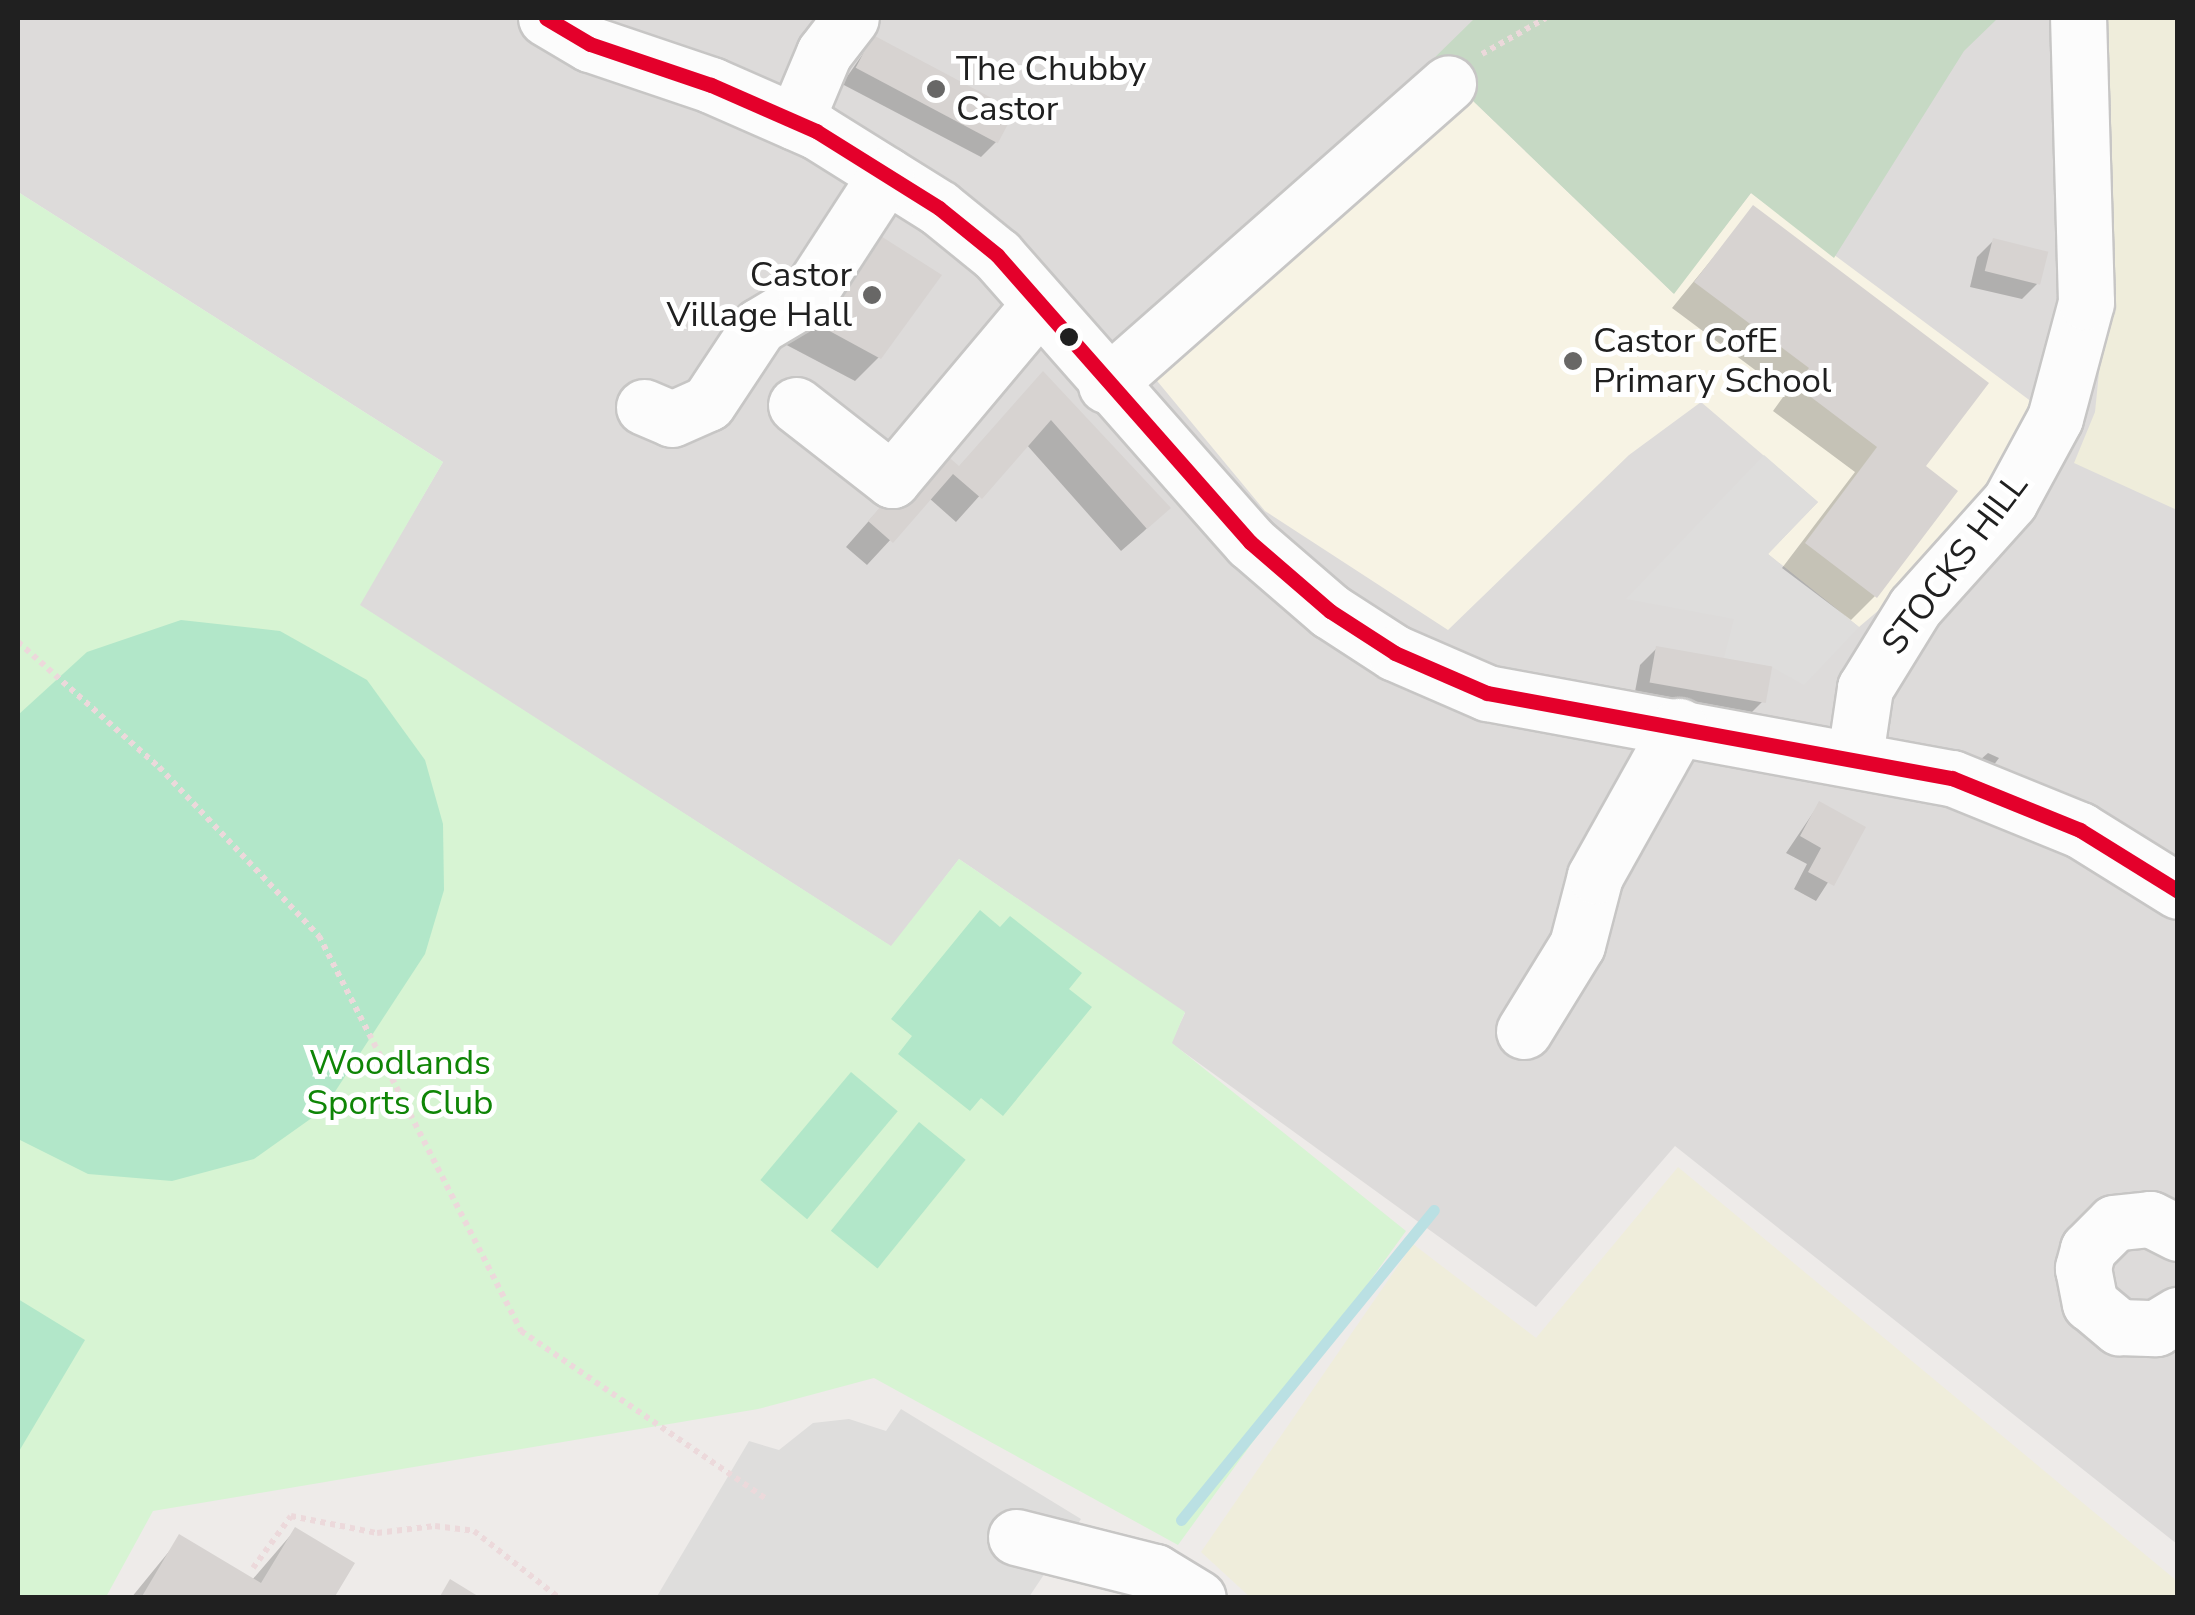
<!DOCTYPE html>
<html>
<head>
<meta charset="utf-8">
<style>
  body { margin:0 }
  #map { position:relative; width:2195px; height:1615px; overflow:hidden; background:#eeebe9; font-family:"Nunito Sans",sans-serif }
  div>[style] { position:absolute }
  .residential>* { inset:0; background:#dddbda }
  .education>* { inset:0; background:#f7f3e4 }
  .farmland>* { inset:0; background:#efeddb }
  .cemetery>* { inset:0; background:#c6d9c4 }
  .park>* { inset:0; background:#d7f4d3 }
  .pitch>* { inset:0; background:#b2e7c9; transform-origin:0 0 }
  .parking>* { inset:0; background:#dedddc }
  .shadow>* { inset:0; background:#0003 }
  .stream>* { height:11px; margin:-5.5px; padding:0 5.5px; transform-origin:5.5px; border-radius:5.5px; background:#bae0e3 }
  .building>* { inset:0; background:#d7d3d1; transform-origin:0 0 }
  .path>* { height:6px; margin-top:-3px; transform-origin:0; background:repeating-linear-gradient(90deg,#ecd9db 0 5px,transparent 0 10px) }
  .roads { filter:drop-shadow(2px 0 #c7c6c5) drop-shadow(-2px 0 #c7c6c5) drop-shadow(0 2px #c7c6c5) drop-shadow(0 -2px #c7c6c5) }
  .minor>* { height:55px; margin:-27.5px; padding:0 27.5px; transform-origin:27.5px; border-radius:27.5px; background:#fcfcfc }
  .bus-1>* { height:15px; margin:-7.5px; padding:0 7.5px; transform-origin:7.5px; border-radius:7.5px; background:#e4002b }
  .dots>* { width:28px; height:28px; translate:-50% -50%; box-sizing:border-box; border:5px solid #fff; border-radius:50% }
  span { translate:-50% -50%; white-space:nowrap; text-align:center; line-height:1.15; -webkit-text-stroke:10px #fff; paint-order:stroke }
  .poi-label { font-size:35px; color:#202020 }
  .left { translate:0 -50%; text-align:left }
  .right { translate:-100% -50%; text-align:right }
  .street-label { font-size:35px; color:#202020 }
  .park-label { font-size:35px; color:#0f8506 }
  .frame { position:absolute; inset:0; border:20px solid #202020; pointer-events:none }
</style>
</head>
<body>
<div id="map">
  <div class="residential">
    <div style="clip-path:polygon(18px 18px,2177px 18px,2177px 1544px,1675px 1146px,1536px 1307px,1171px 1043px,1185px 1013px,959px 859px,892px 947px,359px 605px,443px 462px,18px 192px)"></div>
  </div>
  <div class="education">
    <div style="clip-path:polygon(1470px 98px,1673px 293px,1751px 193px,2036px 405px,1996px 491px,1919px 576px,1859px 627px,1768px 554px,1818px 502px,1701px 402px,1629px 455px,1448px 630px,1265px 511px,1153px 376px)"></div>
  </div>
  <div class="farmland">
    <div style="clip-path:polygon(2104px 18px,2177px 18px,2177px 510px,2074px 463px,2095px 412px,2113px 234px)"></div>
    <div style="clip-path:polygon(1678px 1167px,2177px 1581px,2177px 1597px,1251px 1598px,1201px 1552px,1413px 1244px,1536px 1338px)"></div>
  </div>
  <div class="cemetery">
    <div style="clip-path:polygon(1475px 18px,1998px 18px,1964px 51px,1834px 258px,1751px 193px,1674px 294px,1470px 98px,1427px 65px)"></div>
  </div>
  <div class="park">
    <div style="clip-path:polygon(18px 192px,443px 462px,360px 605px,891px 946px,959px 859px,1185px 1012px,1172px 1043px,1406px 1231px,1178px 1545px,874px 1378px,758px 1409px,153px 1511px,106px 1597px,18px 1597px)"></div>
  </div>
  <div class="pitch">
    <div style="clip-path:polygon(181px 620px,280px 631px,367px 680px,425px 760px,443px 824px,444px 890px,425px 954px,323px 1110px,254px 1159px,172px 1181px,88px 1174px,18px 1139px,18px 715px,87px 652px)"></div>
    <div style="clip-path:polygon(980px 910px,1000px 927px,1010px 916px,1082px 973px,1069px 989px,1092px 1007px,1003px 1116px,981px 1098px,970px 1111px,898px 1054px,912px 1036px,891px 1019px)"></div>
    <div style="left:851px;top:1072px;width:61px;height:141px;rotate:40deg"></div>
    <div style="left:919px;top:1122px;width:60px;height:140px;rotate:39deg"></div>
    <div style="clip-path:polygon(18px 1299px,85px 1340px,18px 1453px)"></div>
  </div>
  <div class="parking">
    <div style="clip-path:polygon(1764px 455px,1818px 502px,1768px 554px,1859px 627px,1804px 685px,1772px 667px,1724px 658px,1734px 619px,1626px 599px)"></div>
    <div style="clip-path:polygon(901px 1409px,1081px 1519px,1029px 1597px,656px 1598px,749px 1441px,779px 1450px,813px 1423px,849px 1419px,886px 1431px)"></div>
  </div>
  <div class="shadow">
    <div style="clip-path:polygon(874px 38px,997px 141px,981px 157px,842px 84px)"></div>
    <div style="clip-path:polygon(1753px 209px,1923px 467px,1875px 596px,1851px 620px,1782px 568px,1855px 472px,1773px 411px,1786px 393px,1672px 308px)"></div>
    <div style="clip-path:polygon(1993px 241px,2038px 283px,2022px 299px,1970px 287px,1977px 257px)"></div>
    <div style="clip-path:polygon(841px 254px,879px 357px,855px 381px,779px 341px)"></div>
    <div style="clip-path:polygon(1043px 375px,1168px 508px,1143px 532px,1121px 551px,1026px 444px,956px 522px,929px 498px,867px 565px,846px 547px,911px 473px,958px 468px)"></div>
    <div style="clip-path:polygon(1656px 649px,1763px 701px,1747px 717px,1634px 697px,1640px 665px)"></div>
    <div style="clip-path:polygon(1988px 753px,1999px 758px,1990px 770px,1980px 760px)"></div>
    <div style="clip-path:polygon(1819px 804px,1863px 828px,1816px 901px,1794px 889px,1807px 864px,1786px 853px)"></div>
    <div style="clip-path:polygon(295px 1530px,331px 1598px,131px 1598px,180px 1538px,252px 1580px)"></div>
  </div>
  <div class="stream">
    <div style="left:1181px;top:1520px;width:400px;rotate:-50.8deg"></div>
  </div>
  <div class="building">
    <div style="left:873px;top:35px;width:161px;height:37px;rotate:28deg"></div>
    <div style="clip-path:polygon(1753px 205px,1989px 383px,1926px 466px,1958px 491px,1877px 598px,1805px 543px,1877px 447px,1795px 385px,1809px 368px,1694px 282px)"></div>
    <div style="clip-path:polygon(865px 226px,942px 275px,881px 359px,802px 316px)"></div>
    <div style="left:1993px;top:238px;width:57px;height:34px;rotate:14deg"></div>
    <div style="clip-path:polygon(1043px 371px,1171px 508px,1147px 529px,1051px 420px,982px 499px,953px 474px,893px 543px,868px 521px,935px 445px,959px 466px)"></div>
    <div style="left:1656px;top:646px;width:118px;height:37px;rotate:10deg"></div>
    <div style="clip-path:polygon(1819px 801px,1866px 827px,1834px 886px,1808px 872px,1821px 848px,1800px 836px)"></div>
    <div style="clip-path:polygon(295px 1527px,355px 1563px,334px 1598px,141px 1598px,179px 1534px,261px 1583px)"></div>
    <div style="clip-path:polygon(450px 1579px,481px 1598px,439px 1598px)"></div>
  </div>
  <div class="path">
    <div style="left:1482px;top:54px;width:73px;rotate:-29.4deg"></div>
    <div style="left:18px;top:642px;width:188px;rotate:41.6deg"></div>
    <div style="left:159px;top:767px;width:233px;rotate:46.6deg"></div>
    <div style="left:319px;top:936px;width:444px;rotate:62.9deg"></div>
    <div style="left:521px;top:1331px;width:297px;rotate:34.4deg"></div>
    <div style="left:253px;top:1568px;width:64px;rotate:-53.8deg"></div>
    <div style="left:291px;top:1516px;width:88px;rotate:11.2deg"></div>
    <div style="left:377px;top:1533px;width:58px;rotate:-6.9deg"></div>
    <div style="left:435px;top:1526px;width:39px;rotate:7deg"></div>
    <div style="left:474px;top:1531px;width:108px;rotate:38.2deg"></div>
  </div>
  <div class="roads">
    <div class="minor">
      <div style="left:546px;top:18px;width:51px;rotate:30.6deg"></div>
      <div style="left:590px;top:44px;width:128px;rotate:18.7deg"></div>
      <div style="left:711px;top:85px;width:115px;rotate:23.7deg"></div>
      <div style="left:816px;top:131px;width:145px;rotate:32deg"></div>
      <div style="left:939px;top:208px;width:75px;rotate:39deg"></div>
      <div style="left:997px;top:255px;width:383px;rotate:48.6deg"></div>
      <div style="left:1250px;top:542px;width:106px;rotate:40.8deg"></div>
      <div style="left:1330px;top:611px;width:77px;rotate:32.9deg"></div>
      <div style="left:1395px;top:653px;width:100px;rotate:23.5deg"></div>
      <div style="left:1487px;top:693px;width:473px;rotate:10.4deg"></div>
      <div style="left:1952px;top:778px;width:138px;rotate:22.1deg"></div>
      <div style="left:2080px;top:830px;width:115px;rotate:31.9deg"></div>
      <div style="left:795px;top:122px;width:75px;rotate:-67.2deg"></div>
      <div style="left:824px;top:53px;width:44px;rotate:-52.4deg"></div>
      <div style="left:1106px;top:385px;width:456px;rotate:-41.4deg"></div>
      <div style="left:796px;top:405px;width:122px;rotate:38deg"></div>
      <div style="left:892px;top:480px;width:229px;rotate:-50deg"></div>
      <div style="left:644px;top:407px;width:30px;rotate:23deg"></div>
      <div style="left:672px;top:419px;width:39px;rotate:-24deg"></div>
      <div style="left:708px;top:403px;width:92px;rotate:-56.5deg"></div>
      <div style="left:759px;top:326px;width:55px;rotate:-30.8deg"></div>
      <div style="left:806px;top:298px;width:147px;rotate:-57deg"></div>
      <div style="left:1855px;top:756px;width:69px;rotate:-81.6deg"></div>
      <div style="left:1865px;top:688px;width:95px;rotate:-58.3deg"></div>
      <div style="left:1915px;top:607px;width:142px;rotate:-48.1deg"></div>
      <div style="left:2010px;top:501px;width:94px;rotate:-61.5deg"></div>
      <div style="left:2055px;top:418px;width:120px;rotate:-75deg"></div>
      <div style="left:2086px;top:302px;width:284px;rotate:-91.6deg"></div>
      <div style="left:1524px;top:1031px;width:101px;rotate:-58.4deg"></div>
      <div style="left:1577px;top:945px;width:71px;rotate:-75.4deg"></div>
      <div style="left:1595px;top:876px;width:172px;rotate:-60.8deg"></div>
      <div style="left:2178px;top:1233px;width:31px;rotate:-153deg"></div>
      <div style="left:2150px;top:1219px;width:36px;rotate:174deg"></div>
      <div style="left:2114px;top:1223px;width:37px;rotate:135deg"></div>
      <div style="left:2088px;top:1249px;width:20px;rotate:105deg"></div>
      <div style="left:2083px;top:1268px;width:36px;rotate:79deg"></div>
      <div style="left:2090px;top:1303px;width:38px;rotate:40deg"></div>
      <div style="left:2119px;top:1327px;width:37px;rotate:2deg"></div>
      <div style="left:2156px;top:1328px;width:26px;rotate:-31deg"></div>
      <div style="left:1016px;top:1537px;width:143px;rotate:14.1deg"></div>
      <div style="left:1155px;top:1572px;width:50px;rotate:31.2deg"></div>
    </div>
  </div>
  <div class="bus-1">
    <div style="left:546px;top:18px;width:51px;rotate:30.6deg"></div>
    <div style="left:590px;top:44px;width:128px;rotate:18.7deg"></div>
    <div style="left:711px;top:85px;width:115px;rotate:23.7deg"></div>
    <div style="left:816px;top:131px;width:145px;rotate:32deg"></div>
    <div style="left:939px;top:208px;width:75px;rotate:39deg"></div>
    <div style="left:997px;top:255px;width:383px;rotate:48.6deg"></div>
    <div style="left:1250px;top:542px;width:106px;rotate:40.8deg"></div>
    <div style="left:1330px;top:611px;width:77px;rotate:32.9deg"></div>
    <div style="left:1395px;top:653px;width:100px;rotate:23.5deg"></div>
    <div style="left:1487px;top:693px;width:473px;rotate:10.4deg"></div>
    <div style="left:1952px;top:778px;width:138px;rotate:22.1deg"></div>
    <div style="left:2080px;top:830px;width:115px;rotate:31.9deg"></div>
  </div>
  <div class="dots">
    <div style="left:936px;top:89px;background:#686766"></div>
    <div style="left:872px;top:295px;background:#686766"></div>
    <div style="left:1069px;top:337px;background:#202020"></div>
    <div style="left:1573px;top:361px;background:#686766"></div>
  </div>
  <div class="poi-label">
    <span class="left" style="left:956px;top:89px">The Chubby<br>Castor</span>
    <span class="right" style="left:852px;top:295px">Castor<br>Village Hall</span>
    <span class="left" style="left:1593px;top:361px">Castor CofE<br>Primary School</span>
  </div>
  <div class="street-label">
    <span style="left:1955px;top:564px;rotate:-53deg">STOCKS HILL</span>
  </div>
  <div class="park-label">
    <span style="left:400px;top:1083px">Woodlands<br>Sports Club</span>
  </div>
  <div class="frame"></div>
</div>
</body>
</html>
